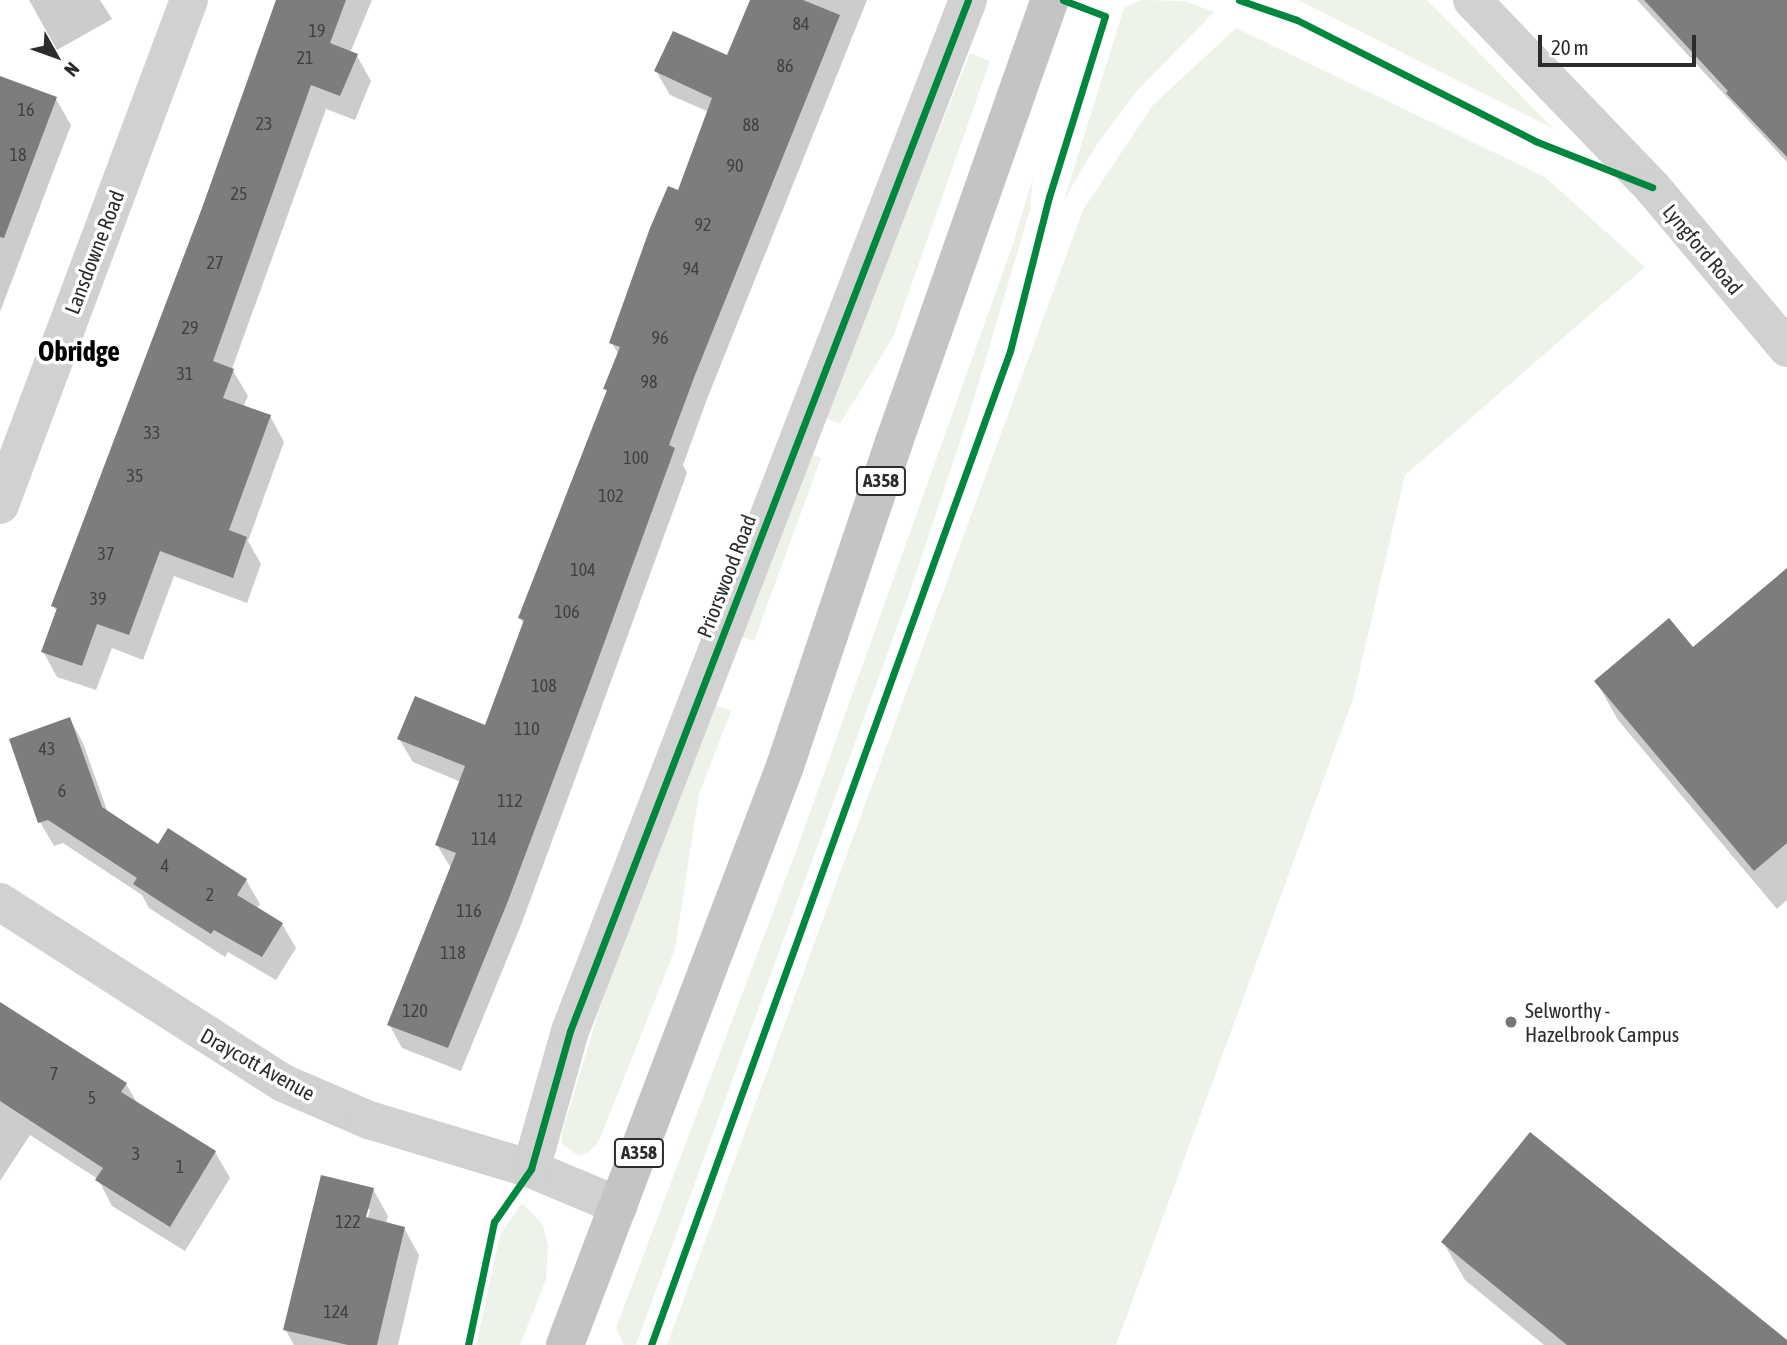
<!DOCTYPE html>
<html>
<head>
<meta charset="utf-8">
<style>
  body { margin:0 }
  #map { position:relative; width:1787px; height:1345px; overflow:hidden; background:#fff; font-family:"Asap Condensed",sans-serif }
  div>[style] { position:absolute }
  .green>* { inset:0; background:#eef3ea }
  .shadow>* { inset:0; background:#0003 }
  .building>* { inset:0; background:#7d7d7d }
  .minor>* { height:38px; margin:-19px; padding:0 19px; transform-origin:19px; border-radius:19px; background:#d1d1d1 }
  .primary>* { height:38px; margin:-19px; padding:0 19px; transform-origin:19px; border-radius:19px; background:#c4c4c4 }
  .cycleway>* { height:7px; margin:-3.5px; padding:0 3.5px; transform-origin:3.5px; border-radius:3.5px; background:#00873e }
  .dots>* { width:19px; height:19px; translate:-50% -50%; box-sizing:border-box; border:4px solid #fff; border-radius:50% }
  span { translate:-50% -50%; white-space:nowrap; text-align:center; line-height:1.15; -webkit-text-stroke:7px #fff; paint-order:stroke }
  .number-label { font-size:18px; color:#404040 }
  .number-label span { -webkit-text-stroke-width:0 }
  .shield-label span { padding:2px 5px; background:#fff; border:2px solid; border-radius:5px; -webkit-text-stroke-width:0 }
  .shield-label { font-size:19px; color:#2c2c2c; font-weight:700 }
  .street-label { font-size:21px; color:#2c2c2c }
  .poi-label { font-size:21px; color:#2c2c2c }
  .left { translate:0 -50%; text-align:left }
  .district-label { font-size:28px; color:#000; font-weight:700 }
  .north { position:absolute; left:21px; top:21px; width:70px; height:70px; -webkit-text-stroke:5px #fff; paint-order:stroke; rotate:130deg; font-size:19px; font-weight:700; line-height:28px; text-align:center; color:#2c2c2c }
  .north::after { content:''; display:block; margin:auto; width:24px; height:32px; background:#2c2c2c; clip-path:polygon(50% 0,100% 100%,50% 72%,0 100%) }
  .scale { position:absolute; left:1538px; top:35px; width:158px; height:32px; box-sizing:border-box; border:4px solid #2c2c2c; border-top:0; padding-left:9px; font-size:21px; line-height:24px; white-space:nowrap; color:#2c2c2c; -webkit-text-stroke:5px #fff; paint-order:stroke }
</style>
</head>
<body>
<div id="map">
  <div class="green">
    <div style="clip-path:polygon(1141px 0,1185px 1px,1214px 12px,1135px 93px,1096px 146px,1064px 200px,1124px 8px)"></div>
    <div style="clip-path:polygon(1298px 0,1427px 0,1554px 129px)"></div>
    <div style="clip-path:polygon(1236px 28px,1545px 177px,1645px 267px,1405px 475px,1353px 699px,1116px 1345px,667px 1345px,1083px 210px,1153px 105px)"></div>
    <div style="clip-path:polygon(970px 53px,990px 61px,893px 337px,840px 424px,823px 417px)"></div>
    <div style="clip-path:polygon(1033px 177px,1030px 210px,969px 415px,912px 586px,636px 1345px,624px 1345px,616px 1328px,798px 846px,1014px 241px)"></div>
    <div style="clip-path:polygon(811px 454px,821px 458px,754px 641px,739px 636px)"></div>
    <div style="clip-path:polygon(711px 703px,731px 711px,699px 794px,675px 949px,599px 1141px,589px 1152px,579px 1156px,562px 1144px,562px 1133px,600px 1007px)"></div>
    <div style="clip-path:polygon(522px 1203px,543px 1225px,548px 1247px,546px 1279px,520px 1345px,476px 1345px,500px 1235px)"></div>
  </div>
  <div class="shadow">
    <div style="clip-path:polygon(29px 0,100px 0,112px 19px,57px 50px)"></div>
    <div style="clip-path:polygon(279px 0,372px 0,350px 53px,357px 56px,371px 81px,355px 120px,326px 109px,232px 369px,248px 396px,243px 407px,270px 416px,284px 442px,248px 541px,261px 564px,247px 603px,174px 576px,143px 660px,112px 648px,96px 690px,57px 677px,43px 651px,57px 612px,53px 606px,204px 209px)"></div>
    <div style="clip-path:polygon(751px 0,867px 0,707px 399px,683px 465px,687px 473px,603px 703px,521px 925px,461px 1071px,402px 1048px,389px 1024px,452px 870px,437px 845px,461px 782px,413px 762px,399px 739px,486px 727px,524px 625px,520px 618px,608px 394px,605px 389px,619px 355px,611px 342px,679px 192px,709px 112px,670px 95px,656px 71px,728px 57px)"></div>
    <div style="clip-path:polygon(1637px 0,1746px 0,1787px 27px,1787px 162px)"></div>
    <div style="clip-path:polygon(0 78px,56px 99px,71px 125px,0 312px)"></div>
    <div style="clip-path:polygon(1787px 577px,1787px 900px,1777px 909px,1618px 720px,1596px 681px,1693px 650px)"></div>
    <div style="clip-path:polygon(70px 719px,83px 743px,108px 813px,158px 846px,246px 880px,260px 904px,256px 909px,282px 924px,296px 948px,276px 980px,228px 952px,225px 957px,149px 908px,142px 895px,63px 843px,54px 846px,40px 822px)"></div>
    <div style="clip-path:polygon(0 1004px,126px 1084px,138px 1104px,215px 1152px,230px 1178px,185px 1251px,112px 1206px,98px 1179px,30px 1135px,0 1181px)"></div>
    <div style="clip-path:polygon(evenodd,373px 1189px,388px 1216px,386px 1224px,404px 1228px,419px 1255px,398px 1345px,294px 1345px,285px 1329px,373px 1189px,367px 1209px,370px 1209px,366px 1226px,362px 1225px,367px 1209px)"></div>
    <div style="clip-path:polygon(1443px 1242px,1787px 1343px,1787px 1345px,1544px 1345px,1465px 1280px)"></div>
  </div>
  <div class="building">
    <div style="clip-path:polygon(276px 0,346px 0,330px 43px,358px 54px,340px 96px,311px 85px,213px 361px,234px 369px,223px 398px,271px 415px,229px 530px,247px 537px,233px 578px,160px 551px,129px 635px,97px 624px,82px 666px,41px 652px,57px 608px,51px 606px,202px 208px)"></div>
    <div style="clip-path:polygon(750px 0,803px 0,840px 15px,695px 375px,669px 445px,675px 448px,591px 679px,508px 901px,448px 1048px,387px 1025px,456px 853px,435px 845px,465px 766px,397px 739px,415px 696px,485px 725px,524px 620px,518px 618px,607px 390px,603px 389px,620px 347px,609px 343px,650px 228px,668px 186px,678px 190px,712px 98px,654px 71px,673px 31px,727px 55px)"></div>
    <div style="clip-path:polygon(1644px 0,1787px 0,1787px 157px,1726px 93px,1728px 91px)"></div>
    <div style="clip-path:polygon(0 76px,57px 97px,4px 238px,0 237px)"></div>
    <div style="clip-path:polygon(1787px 568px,1787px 843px,1754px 871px,1594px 681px,1669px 618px,1693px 647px)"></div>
    <div style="clip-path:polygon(70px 717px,102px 807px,158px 844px,168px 828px,247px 879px,237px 895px,283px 923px,262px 957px,214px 930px,211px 934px,173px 910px,133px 884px,137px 878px,48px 820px,38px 823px,9px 739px)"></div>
    <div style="clip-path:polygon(0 1002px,127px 1083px,121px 1092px,216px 1151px,170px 1227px,95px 1180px,103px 1168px,0 1101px)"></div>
    <div style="clip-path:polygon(1530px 1132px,1787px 1340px,1787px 1345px,1567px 1345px,1441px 1242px)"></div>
    <div style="clip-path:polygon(321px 1175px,374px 1188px,366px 1217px,405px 1227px,377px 1345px,348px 1345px,283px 1330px)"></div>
  </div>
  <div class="minor">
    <div style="left:1472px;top:0;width:260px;rotate:46.1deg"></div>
    <div style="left:1652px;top:187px;width:210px;rotate:50deg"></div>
    <div style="left:0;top:505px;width:539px;rotate:-69.48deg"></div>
    <div style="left:0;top:902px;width:336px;rotate:32.6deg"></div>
    <div style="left:283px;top:1083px;width:94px;rotate:23.3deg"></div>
    <div style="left:369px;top:1120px;width:169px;rotate:16.8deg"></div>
    <div style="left:531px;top:1169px;width:95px;rotate:22.8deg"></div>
    <div style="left:531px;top:1169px;width:143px;rotate:-74.2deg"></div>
    <div style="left:570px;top:1031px;width:1105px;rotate:-68.89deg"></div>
  </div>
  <div class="primary">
    <div style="left:565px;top:1345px;width:619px;rotate:-69.19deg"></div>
    <div style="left:785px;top:766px;width:342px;rotate:-71.4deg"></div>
    <div style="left:894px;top:442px;width:469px;rotate:-70.6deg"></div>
  </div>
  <div class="cycleway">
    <div style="left:1239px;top:0;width:61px;rotate:19deg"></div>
    <div style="left:1297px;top:20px;width:267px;rotate:26.9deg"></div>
    <div style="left:1535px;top:141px;width:126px;rotate:21.5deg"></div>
    <div style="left:468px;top:1345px;width:126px;rotate:-78.1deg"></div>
    <div style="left:494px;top:1222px;width:65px;rotate:-55.1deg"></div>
    <div style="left:531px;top:1169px;width:143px;rotate:-74.2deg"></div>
    <div style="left:570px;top:1031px;width:1105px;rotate:-68.89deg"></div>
    <div style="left:651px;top:1345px;width:1057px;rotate:-70.14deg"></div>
    <div style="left:1010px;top:351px;width:159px;rotate:-75.8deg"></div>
    <div style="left:1049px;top:197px;width:189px;rotate:-72.8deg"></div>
    <div style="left:1105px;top:16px;width:45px;rotate:-159.1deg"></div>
  </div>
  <div class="dots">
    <div style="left:1511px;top:1022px;background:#767676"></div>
  </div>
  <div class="number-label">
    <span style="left:801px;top:24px">84</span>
    <span style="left:317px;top:31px">19</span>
    <span style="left:305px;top:58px">21</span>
    <span style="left:785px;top:66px">86</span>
    <span style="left:26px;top:110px">16</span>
    <span style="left:264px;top:124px">23</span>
    <span style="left:751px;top:125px">88</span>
    <span style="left:18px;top:155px">18</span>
    <span style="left:735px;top:166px">90</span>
    <span style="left:239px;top:194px">25</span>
    <span style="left:703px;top:225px">92</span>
    <span style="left:215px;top:263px">27</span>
    <span style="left:691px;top:269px">94</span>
    <span style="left:190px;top:328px">29</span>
    <span style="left:660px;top:338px">96</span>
    <span style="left:185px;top:374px">31</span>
    <span style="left:649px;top:382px">98</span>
    <span style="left:152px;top:433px">33</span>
    <span style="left:636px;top:458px">100</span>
    <span style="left:135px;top:476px">35</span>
    <span style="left:611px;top:496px">102</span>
    <span style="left:106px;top:554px">37</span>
    <span style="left:583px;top:570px">104</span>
    <span style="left:98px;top:599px">39</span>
    <span style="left:567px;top:612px">106</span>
    <span style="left:544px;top:686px">108</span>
    <span style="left:527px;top:729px">110</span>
    <span style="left:47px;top:749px">43</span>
    <span style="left:62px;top:791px">6</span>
    <span style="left:510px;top:801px">112</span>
    <span style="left:484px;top:839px">114</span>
    <span style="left:165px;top:866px">4</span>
    <span style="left:210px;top:895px">2</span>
    <span style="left:469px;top:911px">116</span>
    <span style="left:453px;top:953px">118</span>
    <span style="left:415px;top:1011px">120</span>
    <span style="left:54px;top:1074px">7</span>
    <span style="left:92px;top:1098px">5</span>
    <span style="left:136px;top:1154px">3</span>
    <span style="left:180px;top:1167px">1</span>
    <span style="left:348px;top:1222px">122</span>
    <span style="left:336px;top:1312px">124</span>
  </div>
  <div class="shield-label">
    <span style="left:881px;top:481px">A358</span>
    <span style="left:639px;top:1153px">A358</span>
  </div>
  <div class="street-label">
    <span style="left:1703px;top:249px;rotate:50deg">Lyngford Road</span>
    <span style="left:94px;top:252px;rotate:-69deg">Lansdowne Road</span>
    <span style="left:726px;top:576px;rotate:-69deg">Priorswood Road</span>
    <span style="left:258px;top:1064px;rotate:29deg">Draycott Avenue</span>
  </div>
  <div class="poi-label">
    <span class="left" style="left:1525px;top:1022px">Selworthy -<br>Hazelbrook Campus</span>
  </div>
  <div class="district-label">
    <span style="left:79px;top:351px">Obridge</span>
  </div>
  <div class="north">N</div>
  <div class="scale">20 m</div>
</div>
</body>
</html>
